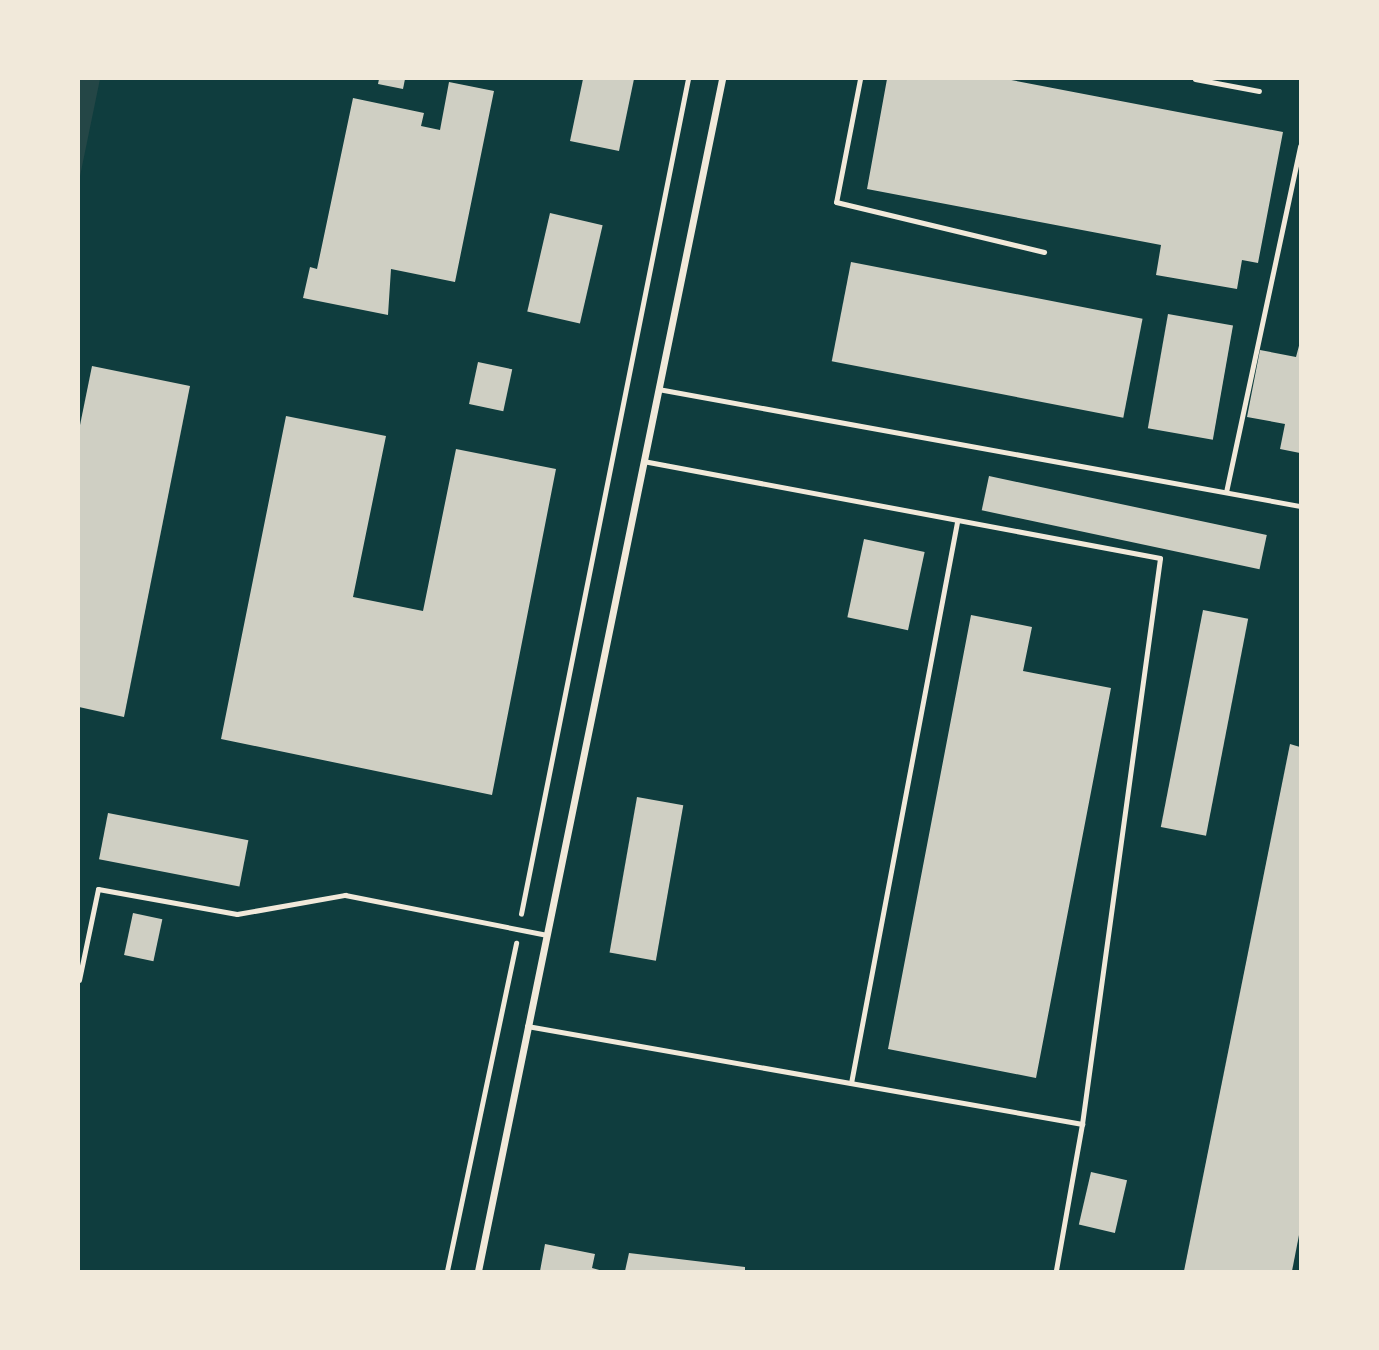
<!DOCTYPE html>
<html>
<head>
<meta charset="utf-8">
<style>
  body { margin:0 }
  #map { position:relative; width:1379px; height:1350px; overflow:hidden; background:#0f3d3e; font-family:"Space Grotesk",sans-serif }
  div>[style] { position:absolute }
  .green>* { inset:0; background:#244646 }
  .building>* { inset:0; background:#cfcfc3; transform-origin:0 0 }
  .path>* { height:4.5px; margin:-2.25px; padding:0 2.25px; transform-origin:2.25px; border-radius:2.25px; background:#f1e9da }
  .service>* { height:5px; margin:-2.5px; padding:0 2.5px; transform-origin:2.5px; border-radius:2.5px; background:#f1e9da }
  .minor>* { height:7px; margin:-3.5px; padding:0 3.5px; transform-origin:3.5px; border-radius:3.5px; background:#f1e9da }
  span { translate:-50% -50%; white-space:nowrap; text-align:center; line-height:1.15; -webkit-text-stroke:7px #f1e9da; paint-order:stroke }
  .frame { position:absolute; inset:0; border:80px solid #f1e9da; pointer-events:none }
</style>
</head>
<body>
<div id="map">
  <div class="green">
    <div style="clip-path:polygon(79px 79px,100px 79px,79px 181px)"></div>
  </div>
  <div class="building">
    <div style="clip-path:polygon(379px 79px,405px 79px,403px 89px,378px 84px)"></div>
    <div style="clip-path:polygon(583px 79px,634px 79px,619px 151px,570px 141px)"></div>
    <div style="clip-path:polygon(887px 79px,1006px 79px,1283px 132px,1258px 263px,1242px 260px,1237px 289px,1156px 275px,1161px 245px,867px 189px)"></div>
    <div style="clip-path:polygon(449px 82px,494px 91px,455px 282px,391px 269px,388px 315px,303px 298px,310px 267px,317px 269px,353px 98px,424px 113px,421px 126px,440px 130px)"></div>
    <div style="left:550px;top:213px;width:54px;height:101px;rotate:13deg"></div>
    <div style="left:851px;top:262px;width:297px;height:101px;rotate:11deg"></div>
    <div style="left:1168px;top:314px;width:66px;height:116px;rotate:10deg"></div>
    <div style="clip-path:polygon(1300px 342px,1300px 453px,1280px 449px,1285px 424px,1247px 417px,1260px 350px,1296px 357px)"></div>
    <div style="left:478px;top:362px;width:35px;height:43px;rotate:12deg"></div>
    <div style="clip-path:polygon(92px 366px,190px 386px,124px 717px,79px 707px,79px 430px)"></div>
    <div style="clip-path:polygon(286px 416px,386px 436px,353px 597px,423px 611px,456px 449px,556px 469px,492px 795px,221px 739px)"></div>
    <div style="left:989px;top:476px;width:284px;height:35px;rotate:12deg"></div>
    <div style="left:864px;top:539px;width:62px;height:80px;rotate:12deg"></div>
    <div style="left:1203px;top:610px;width:46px;height:221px;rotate:11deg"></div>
    <div style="clip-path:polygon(971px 615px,1032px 627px,1023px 671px,1111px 688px,1036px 1078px,888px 1049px)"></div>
    <div style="clip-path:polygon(1290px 744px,1300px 747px,1300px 1230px,1292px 1271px,1184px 1271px)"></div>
    <div style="left:637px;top:797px;width:47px;height:158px;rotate:10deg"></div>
    <div style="left:108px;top:813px;width:143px;height:47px;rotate:11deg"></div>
    <div style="left:133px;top:913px;width:30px;height:43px;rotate:12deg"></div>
    <div style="left:1091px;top:1172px;width:37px;height:54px;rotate:13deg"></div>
    <div style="clip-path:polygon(545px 1244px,595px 1254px,592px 1268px,603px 1271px,540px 1271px)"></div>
    <div style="clip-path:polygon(629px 1253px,745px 1267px,745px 1271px,625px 1271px)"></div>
  </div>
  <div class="path">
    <div style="left:521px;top:914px;width:852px;rotate:-78.69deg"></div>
    <div style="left:447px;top:1271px;width:335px;rotate:-78.1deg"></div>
  </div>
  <div class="service">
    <div style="left:860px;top:79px;width:125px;rotate:101deg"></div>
    <div style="left:836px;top:202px;width:214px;rotate:13.5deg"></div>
    <div style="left:1195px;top:79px;width:65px;rotate:10.6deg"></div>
    <div style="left:658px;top:389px;width:653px;rotate:10.33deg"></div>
    <div style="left:1226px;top:492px;width:354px;rotate:-77.9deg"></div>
    <div style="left:79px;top:980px;width:93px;rotate:-78.2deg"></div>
    <div style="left:98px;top:889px;width:141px;rotate:10.2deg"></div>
    <div style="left:237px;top:914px;width:110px;rotate:-10deg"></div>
    <div style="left:345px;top:895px;width:206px;rotate:11.2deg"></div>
    <div style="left:527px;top:1026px;width:564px;rotate:10.01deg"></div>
    <div style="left:1082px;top:1124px;width:571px;rotate:-82.15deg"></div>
    <div style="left:1160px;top:558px;width:526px;rotate:-169.37deg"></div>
    <div style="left:851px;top:1083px;width:571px;rotate:-79.3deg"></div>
    <div style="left:1056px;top:1270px;width:148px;rotate:-79.9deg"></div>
  </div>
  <div class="minor">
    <div style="left:478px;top:1271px;width:1217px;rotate:-78.43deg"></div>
  </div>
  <div class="frame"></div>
</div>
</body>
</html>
